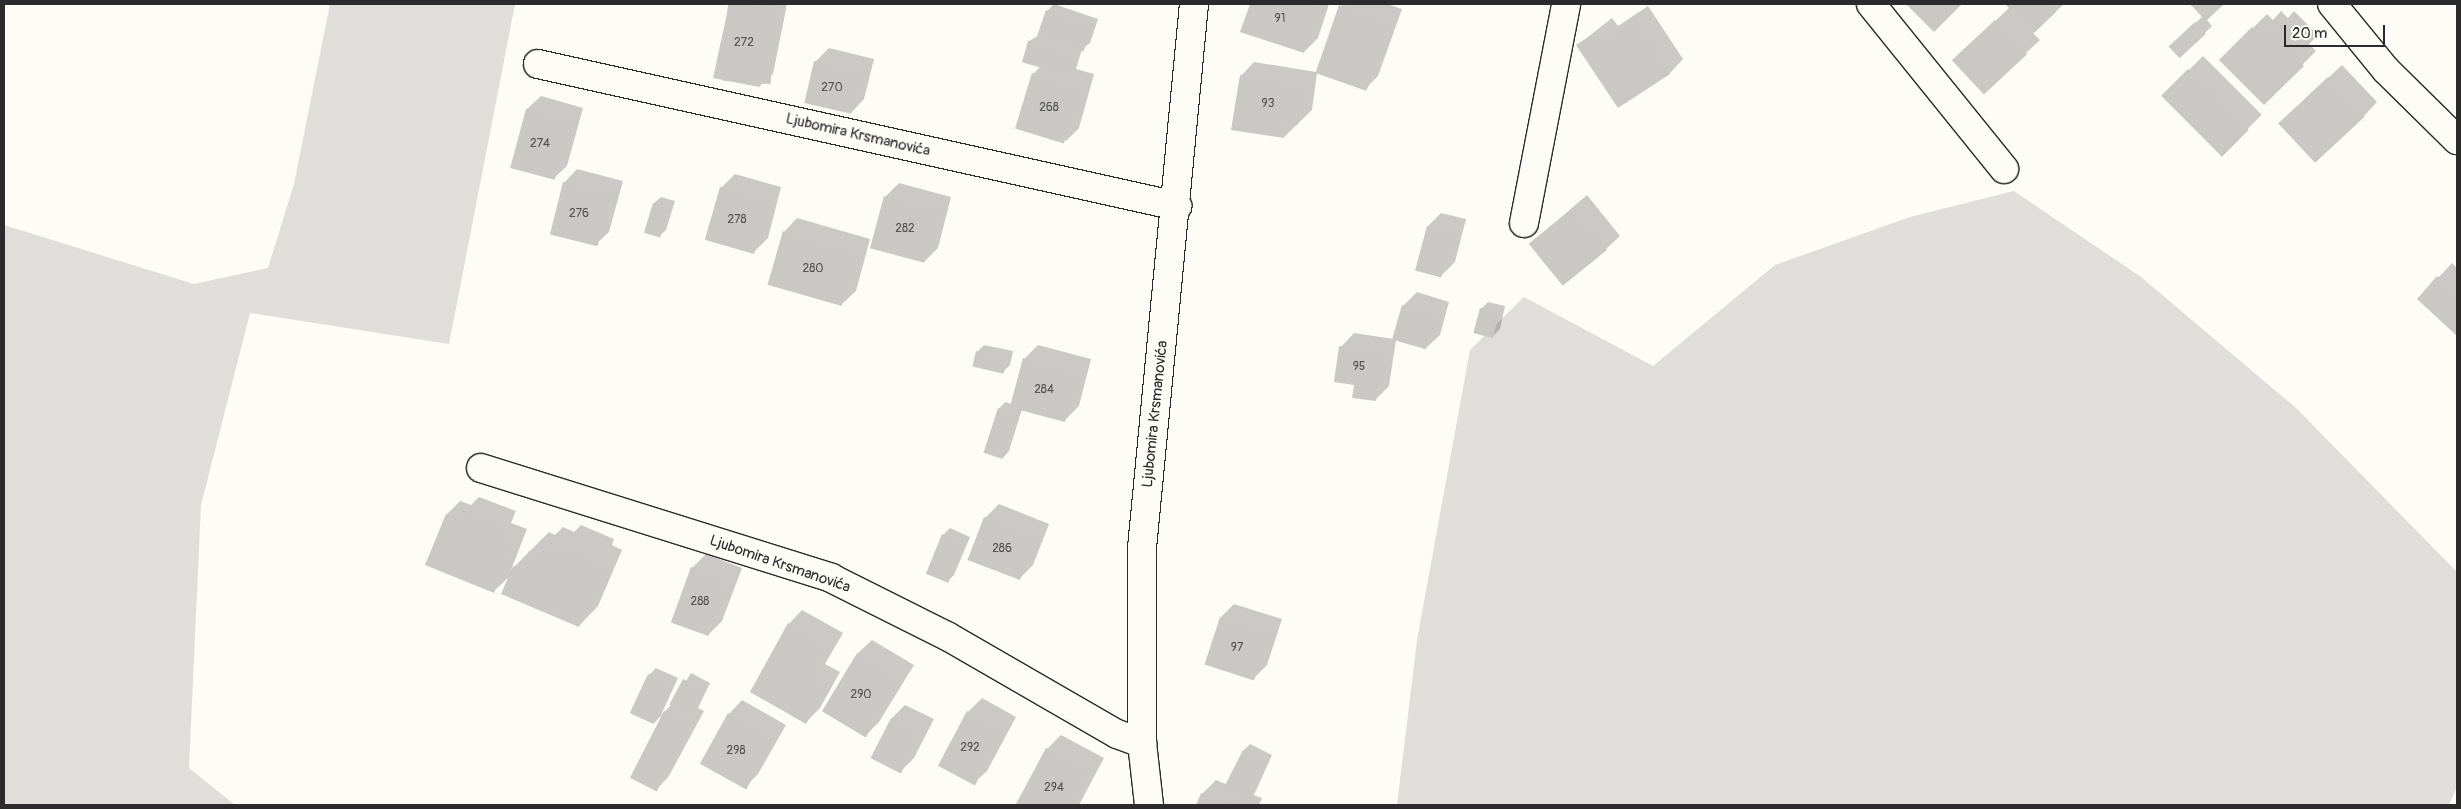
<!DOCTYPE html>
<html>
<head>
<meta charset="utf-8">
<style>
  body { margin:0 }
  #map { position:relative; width:2461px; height:809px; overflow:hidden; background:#fdfcf7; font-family:Pangolin,sans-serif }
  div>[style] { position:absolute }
  .green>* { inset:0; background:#dfdeda }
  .shadow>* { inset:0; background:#0003; transform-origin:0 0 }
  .building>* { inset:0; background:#c9c8c4; transform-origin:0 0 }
  .roads { filter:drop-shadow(1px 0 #2b2b2b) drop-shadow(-1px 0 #2b2b2b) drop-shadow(0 1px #2b2b2b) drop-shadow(0 -1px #2b2b2b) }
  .minor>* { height:28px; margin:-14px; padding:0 14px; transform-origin:14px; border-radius:14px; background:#fdfcf7 }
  span { translate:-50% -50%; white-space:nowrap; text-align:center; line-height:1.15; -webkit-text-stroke:4px #fdfcf7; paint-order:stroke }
  .number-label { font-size:12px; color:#525251 }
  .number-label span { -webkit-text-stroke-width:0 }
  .street-label { font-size:15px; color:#2b2b2b }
  .frame { position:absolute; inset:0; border:5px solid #2b2b2b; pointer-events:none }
  .scale { position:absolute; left:2284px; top:25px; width:101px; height:22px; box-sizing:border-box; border:2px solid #2b2b2b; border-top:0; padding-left:6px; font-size:15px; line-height:18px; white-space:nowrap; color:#2b2b2b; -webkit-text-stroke:4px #fdfcf7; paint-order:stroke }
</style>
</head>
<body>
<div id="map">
  <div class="green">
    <div style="clip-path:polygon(330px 4px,515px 4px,449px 344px,250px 313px,201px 505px,189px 768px,235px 805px,4px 805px,4px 225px,194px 284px,268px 268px,294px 184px)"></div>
    <div style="clip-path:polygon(2014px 191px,2141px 277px,2296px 408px,2457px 572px,2457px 786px,2449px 805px,1397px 805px,1417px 640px,1470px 350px,1524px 297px,1653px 366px,1775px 265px,1910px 217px)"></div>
  </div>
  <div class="shadow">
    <div style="clip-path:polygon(729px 4px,787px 4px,773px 74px,759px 87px,713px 78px)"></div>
    <div style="clip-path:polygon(1054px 4px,1098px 19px,1090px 43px,1082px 49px,1076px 69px,1094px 74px,1079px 128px,1066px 141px,1033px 74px,1040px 67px,1023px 62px,1029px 41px,1039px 35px,1047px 11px)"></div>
    <div style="clip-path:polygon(1251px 4px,1329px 4px,1318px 38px,1304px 52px,1242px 32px)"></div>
    <div style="clip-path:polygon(1342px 4px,1387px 4px,1402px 9px,1378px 76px,1364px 90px,1317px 73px,1312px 110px,1284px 137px,1241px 76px,1254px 62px,1316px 72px)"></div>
    <div style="clip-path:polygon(1907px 4px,1961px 4px,1934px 31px)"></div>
    <div style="clip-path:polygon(2006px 4px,2064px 4px,2033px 33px,2040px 40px,1983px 93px,1967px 48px,2010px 7px)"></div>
    <div style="clip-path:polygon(2191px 4px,2222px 4px,2206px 19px,2212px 26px,2180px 57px,2177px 40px,2203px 16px)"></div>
    <div style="clip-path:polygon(1648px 6px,1683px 59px,1670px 73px,1618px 106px,1578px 45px,1612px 18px,1618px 26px)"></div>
    <div style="clip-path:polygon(2281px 11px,2288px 18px,2294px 11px,2318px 35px,2309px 44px,2316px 51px,2264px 103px,2221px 60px,2267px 14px,2273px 20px)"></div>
    <div style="clip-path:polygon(829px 48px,874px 59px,864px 99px,851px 113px,815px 62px)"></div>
    <div style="left:2203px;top:56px;width:83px;height:57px;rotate:45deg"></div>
    <div style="clip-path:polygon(2342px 65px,2377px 102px,2364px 116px,2294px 110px)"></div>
    <div style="clip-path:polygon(541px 96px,583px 108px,567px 166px,553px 179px,527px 109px)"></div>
    <div style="clip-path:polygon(577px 169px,623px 181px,609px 232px,595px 245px,564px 183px)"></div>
    <div style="clip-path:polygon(735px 174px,781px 187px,768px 238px,754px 252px,721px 188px)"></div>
    <div style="clip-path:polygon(899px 183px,951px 197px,938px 248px,924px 262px,872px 247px,886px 196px)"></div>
    <div style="clip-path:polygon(1587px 195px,1620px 236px,1606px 249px,1530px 244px)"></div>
    <div style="clip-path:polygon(661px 197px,675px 201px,666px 230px,659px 236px,645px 231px,654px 203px)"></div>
    <div style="clip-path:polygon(1441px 213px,1466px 219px,1455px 262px,1441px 276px,1428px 226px)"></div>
    <div style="clip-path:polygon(797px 218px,870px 239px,856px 291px,842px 304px,784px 232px)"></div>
    <div style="clip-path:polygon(2452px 263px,2457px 268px,2457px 334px,2418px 299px)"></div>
    <div style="clip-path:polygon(1417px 292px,1449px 302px,1440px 335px,1426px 348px,1396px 340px,1389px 386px,1375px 400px,1355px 384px,1341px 347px,1354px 333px,1394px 339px,1403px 306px)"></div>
    <div style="clip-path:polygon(1488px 302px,1505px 306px,1500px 329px,1493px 336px,1481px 309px)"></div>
    <div style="clip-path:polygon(984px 345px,1013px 351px,1010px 365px,1003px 372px,977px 352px)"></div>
    <div style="clip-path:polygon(1038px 345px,1091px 359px,1079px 406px,1065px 420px,1022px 409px,1009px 451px,1003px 458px,999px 409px,1005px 402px,1012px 404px,1024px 359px)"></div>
    <div style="clip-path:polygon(479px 497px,516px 511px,511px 523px,527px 529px,511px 570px,549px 532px,555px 535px,563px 527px,574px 532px,581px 525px,614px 539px,612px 545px,622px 550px,598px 606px,579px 626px,510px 576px,493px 592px,447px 514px,460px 501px,471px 505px)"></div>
    <div style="clip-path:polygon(999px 504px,1049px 524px,1033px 565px,1019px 579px,985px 518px)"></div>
    <div style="clip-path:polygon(950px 528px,970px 537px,954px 575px,947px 582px,943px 535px)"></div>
    <div style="clip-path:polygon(706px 554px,742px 568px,722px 621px,709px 634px,692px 568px)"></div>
    <div style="clip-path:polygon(1234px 604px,1282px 619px,1267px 665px,1253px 679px,1221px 617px)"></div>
    <div style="clip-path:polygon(802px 610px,843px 633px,825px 664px,840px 672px,820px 708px,806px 722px,789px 624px)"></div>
    <div style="clip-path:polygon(872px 640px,914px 665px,879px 722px,865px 736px,824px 710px,858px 653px)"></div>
    <div style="clip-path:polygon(656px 668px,678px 678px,661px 715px,672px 704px,691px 673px,710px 683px,698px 708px,704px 711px,669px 776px,656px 790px,663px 714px,654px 723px,649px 675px)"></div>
    <div style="clip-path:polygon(982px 698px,1016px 717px,987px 771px,973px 784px,968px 712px)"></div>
    <div style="clip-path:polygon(742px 700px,786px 725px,758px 774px,744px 788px,729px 714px)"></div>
    <div style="clip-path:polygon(905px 705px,934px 719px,914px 758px,900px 772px,892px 718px)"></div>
    <div style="clip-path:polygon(1061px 735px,1104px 758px,1079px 805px,1018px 803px,1047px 749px)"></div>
    <div style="clip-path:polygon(1250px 744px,1272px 755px,1254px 795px,1262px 798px,1259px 805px,1198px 805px,1202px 794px,1216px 780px,1228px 785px,1244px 750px)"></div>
  </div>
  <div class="building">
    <div style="left:728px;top:4px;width:48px;height:77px;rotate:4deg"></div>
    <div style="clip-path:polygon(1250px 4px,1320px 5px,1304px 53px,1240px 32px)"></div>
    <div style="clip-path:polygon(1906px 4px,1962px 4px,1934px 32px)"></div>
    <div style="clip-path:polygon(2005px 4px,2048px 4px,2056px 12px,2034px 33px)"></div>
    <div style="clip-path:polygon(2190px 4px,2224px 4px,2206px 21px)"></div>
    <div style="left:1339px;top:5px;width:54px;height:72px;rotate:19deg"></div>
    <div style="left:1046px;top:10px;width:49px;height:27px;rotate:19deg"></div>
    <div style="clip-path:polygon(1634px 19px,1670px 74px,1618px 108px,1576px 45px,1598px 31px,1604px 39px)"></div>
    <div style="left:1995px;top:20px;width:47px;height:59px;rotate:47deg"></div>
    <div style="left:2195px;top:22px;width:16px;height:36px;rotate:47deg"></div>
    <div style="clip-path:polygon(2267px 24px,2273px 30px,2280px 24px,2305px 49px,2296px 59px,2304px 66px,2264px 105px,2219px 60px,2252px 27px,2258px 33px)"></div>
    <div style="left:1028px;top:41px;width:50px;height:22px;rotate:16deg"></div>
    <div style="left:814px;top:61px;width:48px;height:43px;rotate:13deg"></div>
    <div style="left:2188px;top:69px;width:86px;height:38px;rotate:45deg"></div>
    <div style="left:1032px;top:73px;width:51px;height:58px;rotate:17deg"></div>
    <div style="clip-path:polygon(1240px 75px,1304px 85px,1298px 125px,1286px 123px,1284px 138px,1231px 130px)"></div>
    <div style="left:2328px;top:77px;width:54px;height:68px;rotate:47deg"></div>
    <div style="left:526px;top:109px;width:46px;height:61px;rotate:15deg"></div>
    <div style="left:563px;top:182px;width:49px;height:54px;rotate:14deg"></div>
    <div style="left:720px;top:187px;width:51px;height:55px;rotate:16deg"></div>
    <div style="left:884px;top:196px;width:56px;height:54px;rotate:15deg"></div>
    <div style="left:653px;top:203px;width:17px;height:31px;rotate:17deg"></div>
    <div style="left:1573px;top:208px;width:54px;height:57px;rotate:51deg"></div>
    <div style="left:1427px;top:226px;width:27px;height:46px;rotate:15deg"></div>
    <div style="left:783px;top:231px;width:77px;height:56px;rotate:16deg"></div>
    <div style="clip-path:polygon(2437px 276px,2457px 294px,2457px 336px,2417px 299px)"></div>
    <div style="left:1402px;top:305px;width:35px;height:36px;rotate:16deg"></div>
    <div style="left:1480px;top:308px;width:20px;height:26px;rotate:15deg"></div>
    <div style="clip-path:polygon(1339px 346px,1383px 352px,1376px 401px,1352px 398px,1354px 385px,1334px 382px)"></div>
    <div style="left:976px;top:351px;width:32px;height:16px;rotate:13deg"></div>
    <div style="left:1023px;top:358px;width:57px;height:51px;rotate:15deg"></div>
    <div style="left:998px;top:408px;width:20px;height:47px;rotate:18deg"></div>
    <div style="clip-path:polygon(465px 510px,503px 525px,498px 536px,515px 543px,494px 593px,425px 565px,446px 514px,460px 520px)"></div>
    <div style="left:984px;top:517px;width:56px;height:46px;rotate:21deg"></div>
    <div style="left:942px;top:534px;width:24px;height:43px;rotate:22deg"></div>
    <div style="clip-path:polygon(560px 544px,595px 559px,593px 565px,603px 570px,579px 627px,501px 594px,513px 566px,521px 570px,529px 551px,538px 555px,542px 546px,557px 552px)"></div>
    <div style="left:691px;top:567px;width:40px;height:59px;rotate:20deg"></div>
    <div style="left:1220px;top:617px;width:52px;height:50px;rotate:18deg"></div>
    <div style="clip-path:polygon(788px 623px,830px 647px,813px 678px,827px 686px,806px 724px,750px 692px)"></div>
    <div style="left:857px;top:653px;width:51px;height:68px;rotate:31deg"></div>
    <div style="left:648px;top:674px;width:26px;height:43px;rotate:25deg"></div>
    <div style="left:683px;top:679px;width:24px;height:29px;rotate:28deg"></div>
    <div style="left:664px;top:711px;width:30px;height:75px;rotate:27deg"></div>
    <div style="left:967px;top:711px;width:42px;height:62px;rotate:28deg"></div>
    <div style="left:728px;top:713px;width:53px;height:58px;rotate:29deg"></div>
    <div style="left:891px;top:718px;width:34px;height:45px;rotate:27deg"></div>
    <div style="clip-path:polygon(1046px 748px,1091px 772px,1073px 805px,1019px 805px,1016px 804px)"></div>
    <div style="left:1243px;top:750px;width:27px;height:44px;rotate:27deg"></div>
    <div style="clip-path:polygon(1201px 793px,1232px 805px,1196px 805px)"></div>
  </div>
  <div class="roads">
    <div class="minor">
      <div style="left:1871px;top:4px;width:212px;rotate:51.1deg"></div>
      <div style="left:2332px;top:4px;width:85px;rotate:50.7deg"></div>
      <div style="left:2386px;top:70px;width:100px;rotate:44.6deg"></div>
      <div style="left:538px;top:64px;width:655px;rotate:12.53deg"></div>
      <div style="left:1524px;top:223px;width:223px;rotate:-79.1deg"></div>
      <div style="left:481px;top:468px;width:367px;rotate:17.4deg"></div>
      <div style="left:831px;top:578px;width:130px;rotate:26.6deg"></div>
      <div style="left:947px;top:636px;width:196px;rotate:30deg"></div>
      <div style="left:1117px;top:734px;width:27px;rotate:20deg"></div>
      <div style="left:1149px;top:805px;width:62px;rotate:-96.4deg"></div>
      <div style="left:1142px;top:743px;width:195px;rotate:-90deg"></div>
      <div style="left:1142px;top:548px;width:546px;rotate:-84.54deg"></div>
    </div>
  </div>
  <div class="number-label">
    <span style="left:1280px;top:19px">91</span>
    <span style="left:744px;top:43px">272</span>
    <span style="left:832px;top:88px">270</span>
    <span style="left:1268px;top:104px">93</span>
    <span style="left:1049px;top:108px">268</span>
    <span style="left:540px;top:144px">274</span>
    <span style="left:579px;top:214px">276</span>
    <span style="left:737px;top:220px">278</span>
    <span style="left:905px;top:229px">282</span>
    <span style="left:813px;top:269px">280</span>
    <span style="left:1359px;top:367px">95</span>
    <span style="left:1044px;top:390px">284</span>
    <span style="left:1002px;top:549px">286</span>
    <span style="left:700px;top:602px">288</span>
    <span style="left:1237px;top:648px">97</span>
    <span style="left:861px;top:695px">290</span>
    <span style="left:970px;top:748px">292</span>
    <span style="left:736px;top:751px">298</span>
    <span style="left:1054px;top:788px">294</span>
  </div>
  <div class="street-label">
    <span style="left:858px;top:135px;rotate:13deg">Ljubomira Krsmanovića</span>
    <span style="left:1155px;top:414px;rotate:-84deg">Ljubomira Krsmanovića</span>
    <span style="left:780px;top:564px;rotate:19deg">Ljubomira Krsmanovića</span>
  </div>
  <div class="frame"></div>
  <div class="scale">20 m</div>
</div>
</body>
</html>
